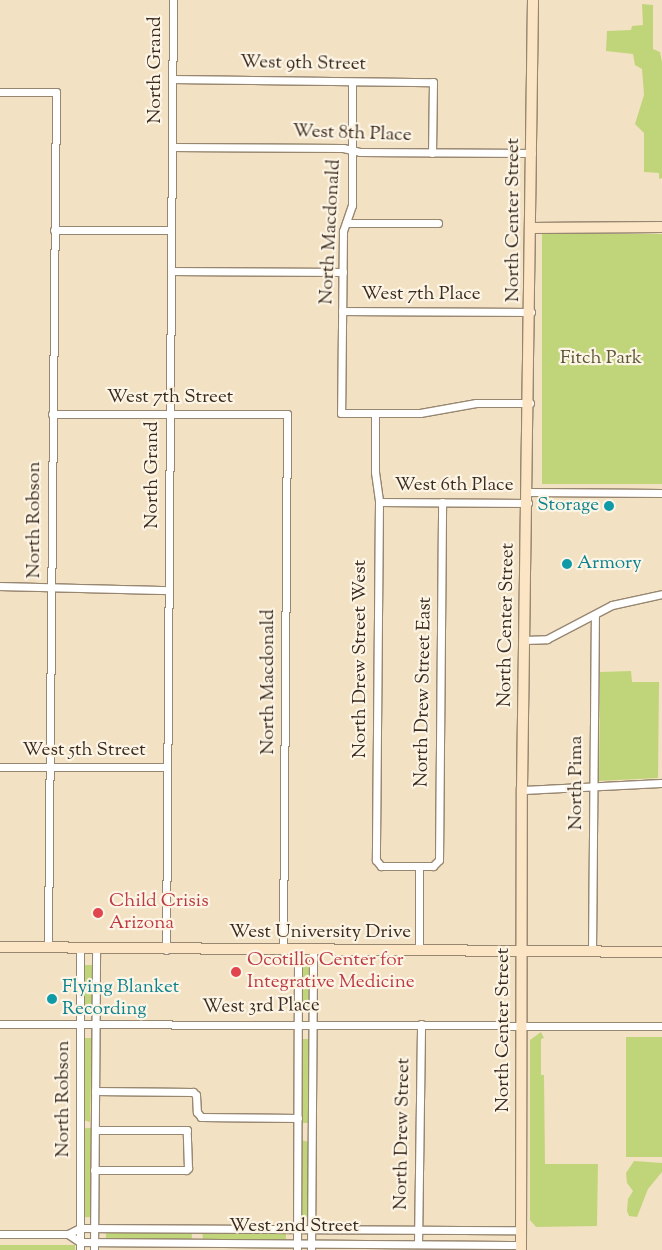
<!DOCTYPE html>
<html>
<head>
<meta charset="utf-8">
<style>
  body { margin:0 }
  #map { position:relative; width:662px; height:1250px; overflow:hidden; background:#f3e1c3; font-family:"Sorts Mill Goudy",serif }
  div>[style] { position:absolute }
  .green>* { inset:0; background:#c0d579; transform-origin:0 0 }
  .roads { filter:drop-shadow(1px 0 #978670) drop-shadow(-1px 0 #978670) drop-shadow(0 1px #978670) drop-shadow(0 -1px #978670) }
  .street>* { height:7px; margin:-3.5px; padding:0 3.5px; transform-origin:3.5px; border-radius:3.5px; background:#fff }
  .secondary>* { height:10px; margin:-5px; padding:0 5px; transform-origin:5px; border-radius:5px; background:#fce5c4 }
  .dots>* { width:14px; height:14px; translate:-50% -50%; box-sizing:border-box; border:2px solid #fcf5e5; border-radius:50% }
  span { translate:-50% -50%; white-space:nowrap; text-align:center; line-height:1.15; -webkit-text-stroke:4.5px #fcf5e5; paint-order:stroke }
  .street-label { font-size:19px; color:#3b2a1e }
  .park-label { font-size:19px; color:#5c5535 }
  .culture-label { font-size:19px; color:#0d838f }
  .right { translate:-100% -50%; text-align:right }
  .left { translate:0 -50%; text-align:left }
  .health-label { font-size:19px; color:#be3a42 }
</style>
</head>
<body>
<div id="map">
  <div class="green">
    <div style="clip-path:polygon(642px 4px,653px 5px,653px 49px,660px 52px,662px 62px,662px 178px,659px 179px,659px 173px,644px 172px,644px 133px,635px 124px,644px 95px,642px 69px,635px 65px,633px 54px,606px 51px,607px 31px,631px 30px,632px 26px,643px 25px)"></div>
    <div style="left:542px;top:234px;width:120px;height:250px"></div>
    <div style="clip-path:polygon(631px 671px,632px 682px,659px 682px,658px 778px,599px 781px,600px 672px)"></div>
    <div style="clip-path:polygon(84px 965px,92px 965px,93px 1011px,83px 1009px)"></div>
    <div style="left:301px;top:965px;width:9px;height:45px"></div>
    <div style="clip-path:polygon(541px 1032px,544px 1038px,541px 1039px,541px 1075px,544px 1075px,545px 1164px,598px 1164px,597px 1226px,536px 1227px,530px 1220px,530px 1040px)"></div>
    <div style="left:626px;top:1037px;width:36px;height:120px"></div>
    <div style="clip-path:polygon(83px 1038px,92px 1038px,90px 1122px,83px 1120px)"></div>
    <div style="left:300px;top:1039px;width:10px;height:84px"></div>
    <div style="left:91px;top:1128px;width:89px;height:8px;rotate:89deg"></div>
    <div style="clip-path:polygon(301px 1140px,309px 1142px,308px 1217px,301px 1217px)"></div>
    <div style="clip-path:polygon(634px 1161px,662px 1163px,662px 1172px,648px 1189px,637px 1217px,629px 1216px,627px 1211px,628px 1199px,633px 1191px,627px 1183px,626px 1173px)"></div>
    <div style="left:106px;top:1230px;width:86px;height:10px;rotate:1deg"></div>
    <div style="clip-path:polygon(202px 1231px,286px 1232px,286px 1239px,203px 1240px)"></div>
    <div style="left:0;top:1245px;width:75px;height:5px"></div>
  </div>
  <div class="roads">
    <div class="street">
      <div style="left:172px;top:79px;width:261px;rotate:0.7deg"></div>
      <div style="left:433px;top:82px;width:71px;rotate:90.8deg"></div>
      <div style="left:352px;top:82px;width:123px;rotate:90deg"></div>
      <div style="left:352px;top:205px;width:28px;rotate:109deg"></div>
      <div style="left:343px;top:231px;width:182px;rotate:90.6deg"></div>
      <div style="left:341px;top:413px;width:79px"></div>
      <div style="left:420px;top:413px;width:57px;rotate:-10.1deg"></div>
      <div style="left:476px;top:403px;width:54px"></div>
      <div style="left:0;top:92px;width:56px"></div>
      <div style="left:56px;top:92px;width:855px;rotate:90.54deg"></div>
      <div style="left:172px;top:147px;width:171px;rotate:0.3deg"></div>
      <div style="left:343px;top:148px;width:17px;rotate:13deg"></div>
      <div style="left:360px;top:152px;width:172px;rotate:0.3deg"></div>
      <div style="left:346px;top:223px;width:92px"></div>
      <div style="left:54px;top:230px;width:117px"></div>
      <div style="left:171px;top:271px;width:172px;rotate:0.3deg"></div>
      <div style="left:342px;top:311px;width:189px;rotate:0.3deg"></div>
      <div style="left:375px;top:413px;width:59px;rotate:90deg"></div>
      <div style="left:375px;top:472px;width:30px;rotate:82deg"></div>
      <div style="left:379px;top:502px;width:358px;rotate:90.5deg"></div>
      <div style="left:376px;top:860px;width:8px;rotate:50deg"></div>
      <div style="left:381px;top:866px;width:52px"></div>
      <div style="left:433px;top:866px;width:8px;rotate:-45deg"></div>
      <div style="left:439px;top:860px;width:358px;rotate:-89.5deg"></div>
      <div style="left:52px;top:414px;width:235px"></div>
      <div style="left:287px;top:414px;width:537px;rotate:90.43deg"></div>
      <div style="left:529px;top:492px;width:133px;rotate:0.4deg"></div>
      <div style="left:379px;top:502px;width:149px;rotate:0.4deg"></div>
      <div style="left:0;top:586px;width:168px;rotate:1.4deg"></div>
      <div style="left:524px;top:640px;width:23px;rotate:-2deg"></div>
      <div style="left:547px;top:639px;width:73px;rotate:-27.6deg"></div>
      <div style="left:612px;top:605px;width:51px;rotate:-12.4deg"></div>
      <div style="left:0;top:767px;width:167px"></div>
      <div style="left:522px;top:790px;width:140px;rotate:-2.9deg"></div>
      <div style="left:419px;top:866px;width:85px;rotate:90deg"></div>
      <div style="left:166px;top:950px;width:950px;rotate:-89.58deg"></div>
      <div style="left:592px;top:951px;width:336px;rotate:-89.5deg"></div>
      <div style="left:0;top:1024px;width:662px;rotate:0.17deg"></div>
      <div style="left:95px;top:1091px;width:98px;rotate:0.6deg"></div>
      <div style="left:193px;top:1092px;width:4px;rotate:45deg"></div>
      <div style="left:196px;top:1095px;width:17px;rotate:87deg"></div>
      <div style="left:197px;top:1112px;width:6px;rotate:51deg"></div>
      <div style="left:201px;top:1117px;width:97px;rotate:0.6deg"></div>
      <div style="left:94px;top:1170px;width:92px"></div>
      <div style="left:186px;top:1170px;width:3px;rotate:-45deg"></div>
      <div style="left:188px;top:1168px;width:38px;rotate:-92deg"></div>
      <div style="left:187px;top:1130px;width:92px;rotate:180deg"></div>
      <div style="left:0;top:1234px;width:68px"></div>
      <div style="left:68px;top:1234px;width:13px;rotate:-27deg"></div>
      <div style="left:80px;top:1228px;width:441px;rotate:0.3deg"></div>
      <div style="left:68px;top:1234px;width:14px;rotate:34deg"></div>
      <div style="left:80px;top:1242px;width:441px;rotate:0.4deg"></div>
      <div style="left:418px;top:1244px;width:220px;rotate:-89.2deg"></div>
      <div style="left:80px;top:1250px;width:301px;rotate:-90deg"></div>
      <div style="left:94px;top:1250px;width:300px;rotate:-89.6deg"></div>
      <div style="left:297px;top:1250px;width:299px;rotate:-89.8deg"></div>
      <div style="left:311px;top:1250px;width:299px;rotate:-89.6deg"></div>
    </div>
    <div class="secondary">
      <div style="left:531px;top:228px;width:131px;rotate:-0.4deg"></div>
      <div style="left:0;top:947px;width:662px;rotate:0.43deg"></div>
      <div style="left:521px;top:1250px;width:462px;rotate:-89.9deg"></div>
      <div style="left:522px;top:788px;width:788px;rotate:-89.2deg"></div>
    </div>
  </div>
  <div class="dots">
    <div style="left:609px;top:506px;background:#0f9aa8"></div>
    <div style="left:567px;top:564px;background:#0f9aa8"></div>
    <div style="left:98px;top:913px;background:#e0444e"></div>
    <div style="left:236px;top:972px;background:#e0444e"></div>
    <div style="left:52px;top:999px;background:#0f9aa8"></div>
  </div>
  <div class="street-label">
    <span style="left:303px;top:64px;rotate:1deg">West 9th Street</span>
    <span style="left:156px;top:70px;rotate:-90deg">North Grand</span>
    <span style="left:352px;top:134px;rotate:2deg">West 8th Place</span>
    <span style="left:514px;top:220px;rotate:-90deg">North Center Street</span>
    <span style="left:331px;top:232px;rotate:-87deg">North Macdonald</span>
    <span style="left:421px;top:295px">West 7th Place</span>
    <span style="left:170px;top:398px">West 7th Street</span>
    <span style="left:153px;top:475px;rotate:-90deg">North Grand</span>
    <span style="left:454px;top:486px">West 6th Place</span>
    <span style="left:35px;top:520px;rotate:-90deg">North Robson</span>
    <span style="left:507px;top:625px;rotate:-89deg">North Center Street</span>
    <span style="left:361px;top:659px;rotate:-90deg">North Drew Street West</span>
    <span style="left:269px;top:682px;rotate:-90deg">North Macdonald</span>
    <span style="left:424px;top:692px;rotate:-89deg">North Drew Street East</span>
    <span style="left:84px;top:751px">West 5th Street</span>
    <span style="left:577px;top:783px;rotate:-90deg">North Pima</span>
    <span style="left:320px;top:933px">West University Drive</span>
    <span style="left:261px;top:1007px;rotate:-1deg">West 3rd Place</span>
    <span style="left:504px;top:1030px;rotate:-90deg">North Center Street</span>
    <span style="left:64px;top:1099px;rotate:-90deg">North Robson</span>
    <span style="left:403px;top:1134px;rotate:-89deg">North Drew Street</span>
    <span style="left:294px;top:1227px">West 2nd Street</span>
  </div>
  <div class="park-label">
    <span style="left:601px;top:359px">Fitch Park</span>
  </div>
  <div class="culture-label">
    <span class="right" style="left:599px;top:506px">Storage</span>
    <span class="left" style="left:577px;top:564px">Armory</span>
    <span class="left" style="left:62px;top:999px">Flying Blanket<br>Recording</span>
  </div>
  <div class="health-label">
    <span class="left" style="left:109px;top:913px">Child Crisis<br>Arizona</span>
    <span class="left" style="left:247px;top:972px">Ocotillo Center for<br>Integrative Medicine</span>
  </div>
</div>
</body>
</html>
